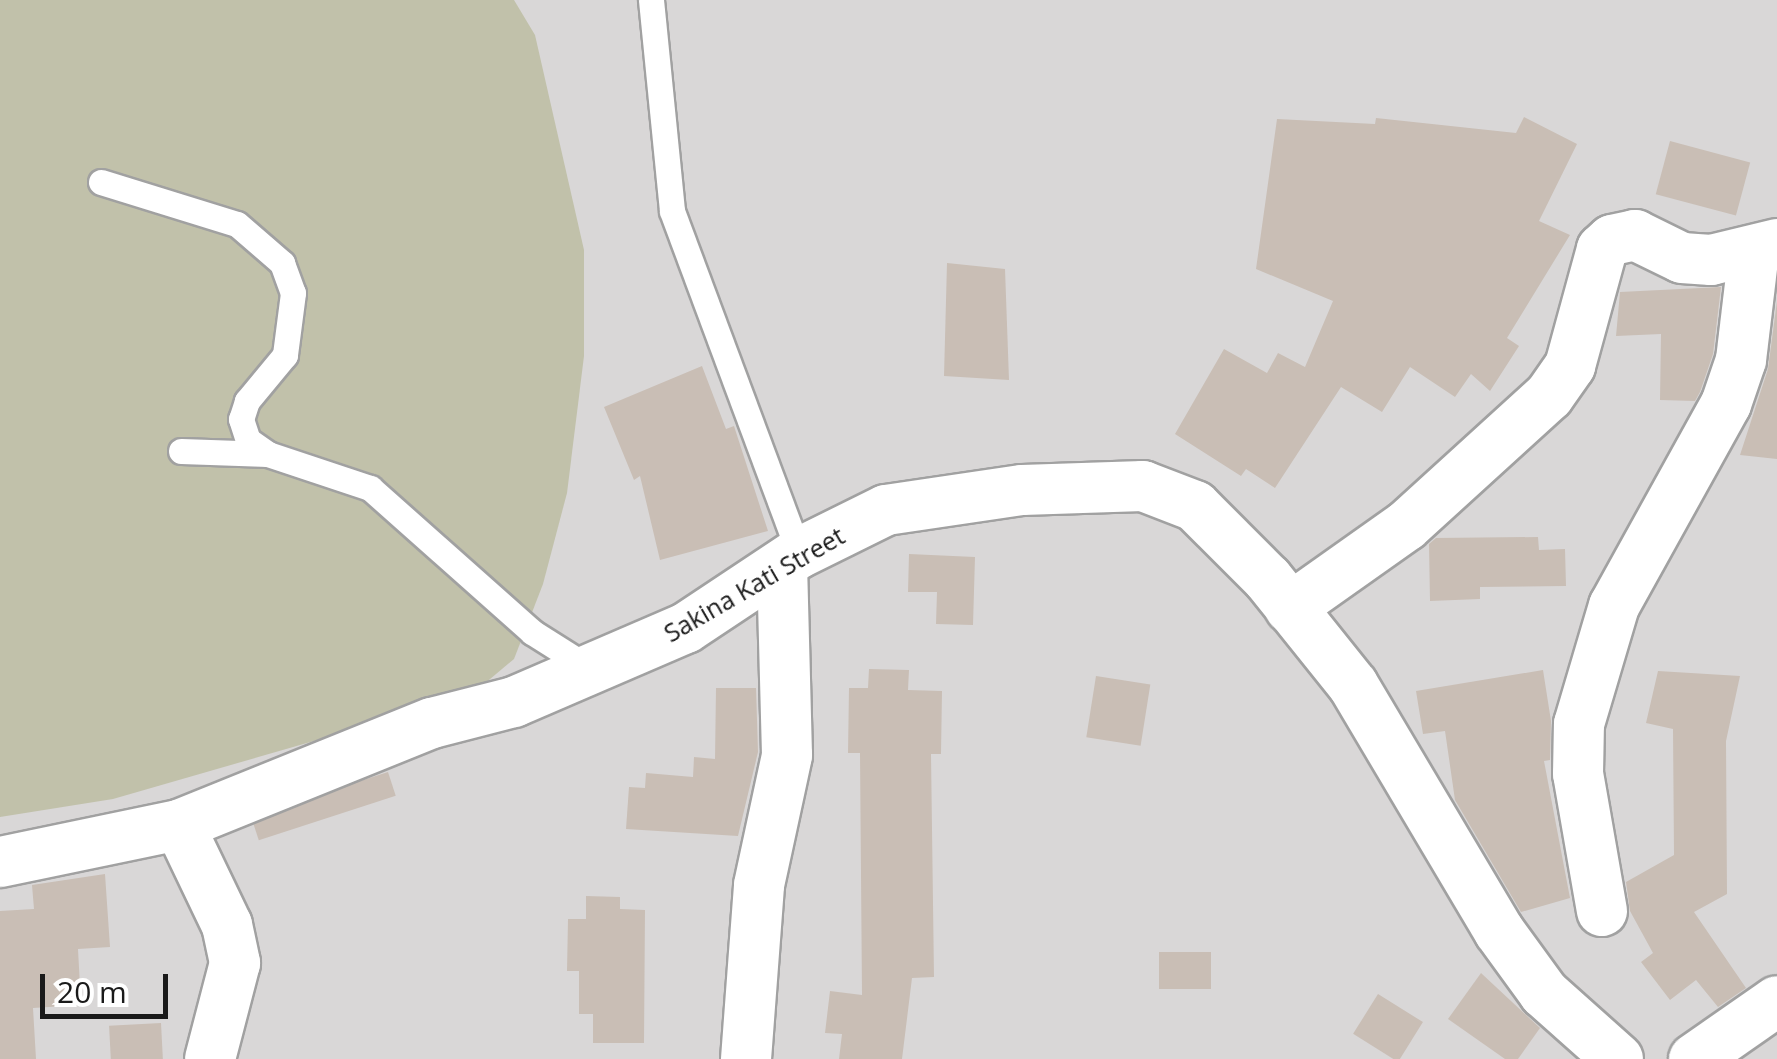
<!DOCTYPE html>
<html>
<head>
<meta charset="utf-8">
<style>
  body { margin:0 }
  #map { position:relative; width:1777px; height:1059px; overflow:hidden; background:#ede8df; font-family:"Open Sans",sans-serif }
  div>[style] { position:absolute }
  .residential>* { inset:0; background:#d9d7d7; transform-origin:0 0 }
  .construction>* { inset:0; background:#c1c1aa }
  .building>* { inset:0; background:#c9beb5; transform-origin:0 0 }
  .roads { filter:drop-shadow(2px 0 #a1a1a1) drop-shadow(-2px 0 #a1a1a1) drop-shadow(0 2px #a1a1a1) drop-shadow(0 -2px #a1a1a1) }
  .lane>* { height:25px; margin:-12.5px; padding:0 12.5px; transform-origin:12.5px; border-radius:12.5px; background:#fff }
  .street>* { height:50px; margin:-25px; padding:0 25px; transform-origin:25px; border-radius:25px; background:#fff }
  span { translate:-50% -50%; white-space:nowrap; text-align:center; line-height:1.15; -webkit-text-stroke:8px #fff; paint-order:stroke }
  .street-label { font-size:25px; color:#1a1a1a }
  .scale { position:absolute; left:40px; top:974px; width:128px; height:45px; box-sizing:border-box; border:5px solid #1a1a1a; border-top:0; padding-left:12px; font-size:30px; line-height:35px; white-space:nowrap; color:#1a1a1a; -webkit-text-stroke:8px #fff; paint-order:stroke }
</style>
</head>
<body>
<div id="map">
  <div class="residential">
    <div style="left:0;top:0;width:1777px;height:1059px"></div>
  </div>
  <div class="construction">
    <div style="clip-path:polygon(0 0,514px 0,535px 35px,584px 250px,584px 356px,567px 493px,543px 584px,514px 659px,470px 696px,113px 799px,0 817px)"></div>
  </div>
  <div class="building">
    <div style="clip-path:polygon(1524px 117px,1577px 144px,1539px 221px,1570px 235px,1507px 338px,1519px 346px,1490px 391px,1471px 374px,1455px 397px,1410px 367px,1382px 412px,1341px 387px,1275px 488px,1246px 469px,1241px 476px,1175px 434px,1224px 349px,1267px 373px,1278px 353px,1305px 367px,1333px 301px,1256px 269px,1277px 119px,1375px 124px,1376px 118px,1516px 133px)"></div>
    <div style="left:1670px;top:141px;width:83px;height:55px;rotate:15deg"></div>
    <div style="clip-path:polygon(947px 263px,1005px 269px,1009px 380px,944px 376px)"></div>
    <div style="clip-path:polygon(1721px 287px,1713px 354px,1700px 392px,1695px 401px,1660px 400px,1661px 334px,1616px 336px,1620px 292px)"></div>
    <div style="clip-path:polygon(1777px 301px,1777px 459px,1740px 455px,1768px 369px)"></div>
    <div style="clip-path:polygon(702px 366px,726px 429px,734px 426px,768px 531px,660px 560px,640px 476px,634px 480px,604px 407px)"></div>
    <div style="clip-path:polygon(1538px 537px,1539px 550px,1565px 549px,1566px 586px,1480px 587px,1480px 599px,1430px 601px,1429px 544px,1436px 538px)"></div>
    <div style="clip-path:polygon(909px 554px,975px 557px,973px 625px,936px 624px,937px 592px,908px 592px)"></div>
    <div style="clip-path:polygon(869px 669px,909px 670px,908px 690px,942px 691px,941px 754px,931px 754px,934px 977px,912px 978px,902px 1059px,839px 1059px,842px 1034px,825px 1033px,830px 991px,862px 995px,860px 753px,848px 753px,849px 688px,868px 688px)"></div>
    <div style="clip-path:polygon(1543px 670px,1551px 721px,1550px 760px,1544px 761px,1570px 898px,1521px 912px,1455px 800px,1445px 731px,1423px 734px,1416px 691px)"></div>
    <div style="clip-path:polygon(1658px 671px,1740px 676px,1726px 741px,1727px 894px,1694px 912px,1746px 988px,1718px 1007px,1696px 980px,1670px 1000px,1641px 962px,1653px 953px,1630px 911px,1626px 882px,1674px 855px,1673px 729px,1646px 723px)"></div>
    <div style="left:1096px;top:676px;width:55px;height:62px;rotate:9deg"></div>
    <div style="clip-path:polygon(716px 688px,756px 688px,758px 752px,738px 836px,626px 829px,629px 787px,645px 788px,646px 773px,693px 777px,694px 757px,715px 759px)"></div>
    <div style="left:388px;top:772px;width:25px;height:144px;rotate:72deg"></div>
    <div style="clip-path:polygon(105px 874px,110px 947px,78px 949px,81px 1005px,33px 1008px,36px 1059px,0 1059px,0 911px,34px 909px,32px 885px)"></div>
    <div style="clip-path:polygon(586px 896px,620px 897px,620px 909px,645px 910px,644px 1043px,593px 1043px,593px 1014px,579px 1014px,579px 971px,567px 971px,568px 919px,586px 919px)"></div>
    <div style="left:1159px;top:952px;width:52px;height:37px"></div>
    <div style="clip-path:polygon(1481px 973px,1540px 1028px,1518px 1059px,1505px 1059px,1448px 1019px)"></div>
    <div style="left:1378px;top:994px;width:53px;height:47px;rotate:32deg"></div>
    <div style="left:161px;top:1023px;width:36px;height:52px;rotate:87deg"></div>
  </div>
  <div class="roads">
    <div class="lane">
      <div style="left:651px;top:0;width:212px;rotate:84.3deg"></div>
      <div style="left:672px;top:211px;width:365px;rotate:69.6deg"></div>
      <div style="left:101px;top:182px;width:142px;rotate:17.2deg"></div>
      <div style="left:237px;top:224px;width:60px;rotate:40.9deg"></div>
      <div style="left:282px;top:263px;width:32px;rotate:70deg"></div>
      <div style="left:293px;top:293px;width:63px;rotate:97.4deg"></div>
      <div style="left:285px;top:355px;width:60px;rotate:129.6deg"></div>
      <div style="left:247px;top:401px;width:19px;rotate:108deg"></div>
      <div style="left:241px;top:419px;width:22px;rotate:72deg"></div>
      <div style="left:248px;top:440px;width:24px;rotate:35deg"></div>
      <div style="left:181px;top:451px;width:87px;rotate:2deg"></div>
      <div style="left:268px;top:454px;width:108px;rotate:18.4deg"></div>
      <div style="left:370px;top:488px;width:217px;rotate:41.6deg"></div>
      <div style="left:532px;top:632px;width:71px;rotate:32.3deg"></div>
    </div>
    <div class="street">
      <div style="left:1290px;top:608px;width:142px;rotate:-35.3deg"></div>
      <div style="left:1406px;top:526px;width:193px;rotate:-42.3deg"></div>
      <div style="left:1549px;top:396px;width:37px;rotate:-55deg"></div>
      <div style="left:1570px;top:366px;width:121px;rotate:-74.7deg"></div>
      <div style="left:1602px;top:249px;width:13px;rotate:-42deg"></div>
      <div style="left:1612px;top:240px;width:24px;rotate:-12deg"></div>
      <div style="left:1635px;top:235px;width:52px;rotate:26.1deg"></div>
      <div style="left:1682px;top:258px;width:29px;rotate:4deg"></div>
      <div style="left:1711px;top:260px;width:68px;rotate:-13.6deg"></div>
      <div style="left:179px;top:825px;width:111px;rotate:64.4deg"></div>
      <div style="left:227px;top:925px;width:39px;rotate:78deg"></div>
      <div style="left:235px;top:963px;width:99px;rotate:104.6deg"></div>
      <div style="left:0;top:862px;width:183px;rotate:-11.7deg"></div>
      <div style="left:179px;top:825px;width:273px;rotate:-22deg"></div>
      <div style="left:432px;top:723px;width:85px;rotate:-14.4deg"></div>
      <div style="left:514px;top:702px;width:187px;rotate:-23.3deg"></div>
      <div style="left:686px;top:628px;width:136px;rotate:-33.6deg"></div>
      <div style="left:799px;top:553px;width:97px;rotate:-26.3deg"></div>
      <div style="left:886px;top:510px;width:137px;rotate:-8.4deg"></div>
      <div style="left:1022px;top:490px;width:121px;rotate:-1.9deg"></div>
      <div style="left:1143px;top:486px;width:56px;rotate:21deg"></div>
      <div style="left:1195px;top:506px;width:103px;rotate:45deg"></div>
      <div style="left:1268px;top:579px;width:136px;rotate:51.3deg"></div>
      <div style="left:1353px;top:685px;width:286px;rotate:59.3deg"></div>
      <div style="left:1499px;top:931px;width:77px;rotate:54deg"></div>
      <div style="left:1544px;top:993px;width:99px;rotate:41.7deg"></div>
      <div style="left:1602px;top:911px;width:139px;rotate:-99.9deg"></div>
      <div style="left:1578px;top:774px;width:50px;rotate:-88.9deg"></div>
      <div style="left:1579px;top:724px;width:123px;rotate:-73.5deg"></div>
      <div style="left:1614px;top:606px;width:231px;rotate:-61deg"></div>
      <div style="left:1726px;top:404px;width:46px;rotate:-71.2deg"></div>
      <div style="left:1741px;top:360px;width:110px;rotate:-83.2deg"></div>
      <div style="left:746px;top:1059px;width:174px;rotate:-85.7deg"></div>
      <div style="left:759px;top:885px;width:133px;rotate:-77.8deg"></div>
      <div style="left:787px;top:755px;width:188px;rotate:-91.5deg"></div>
      <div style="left:1694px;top:1059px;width:101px;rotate:-34.9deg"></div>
    </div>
  </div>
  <div class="street-label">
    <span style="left:754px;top:584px;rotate:-30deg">Sakina Kati Street</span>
  </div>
  <div class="scale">20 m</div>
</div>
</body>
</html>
